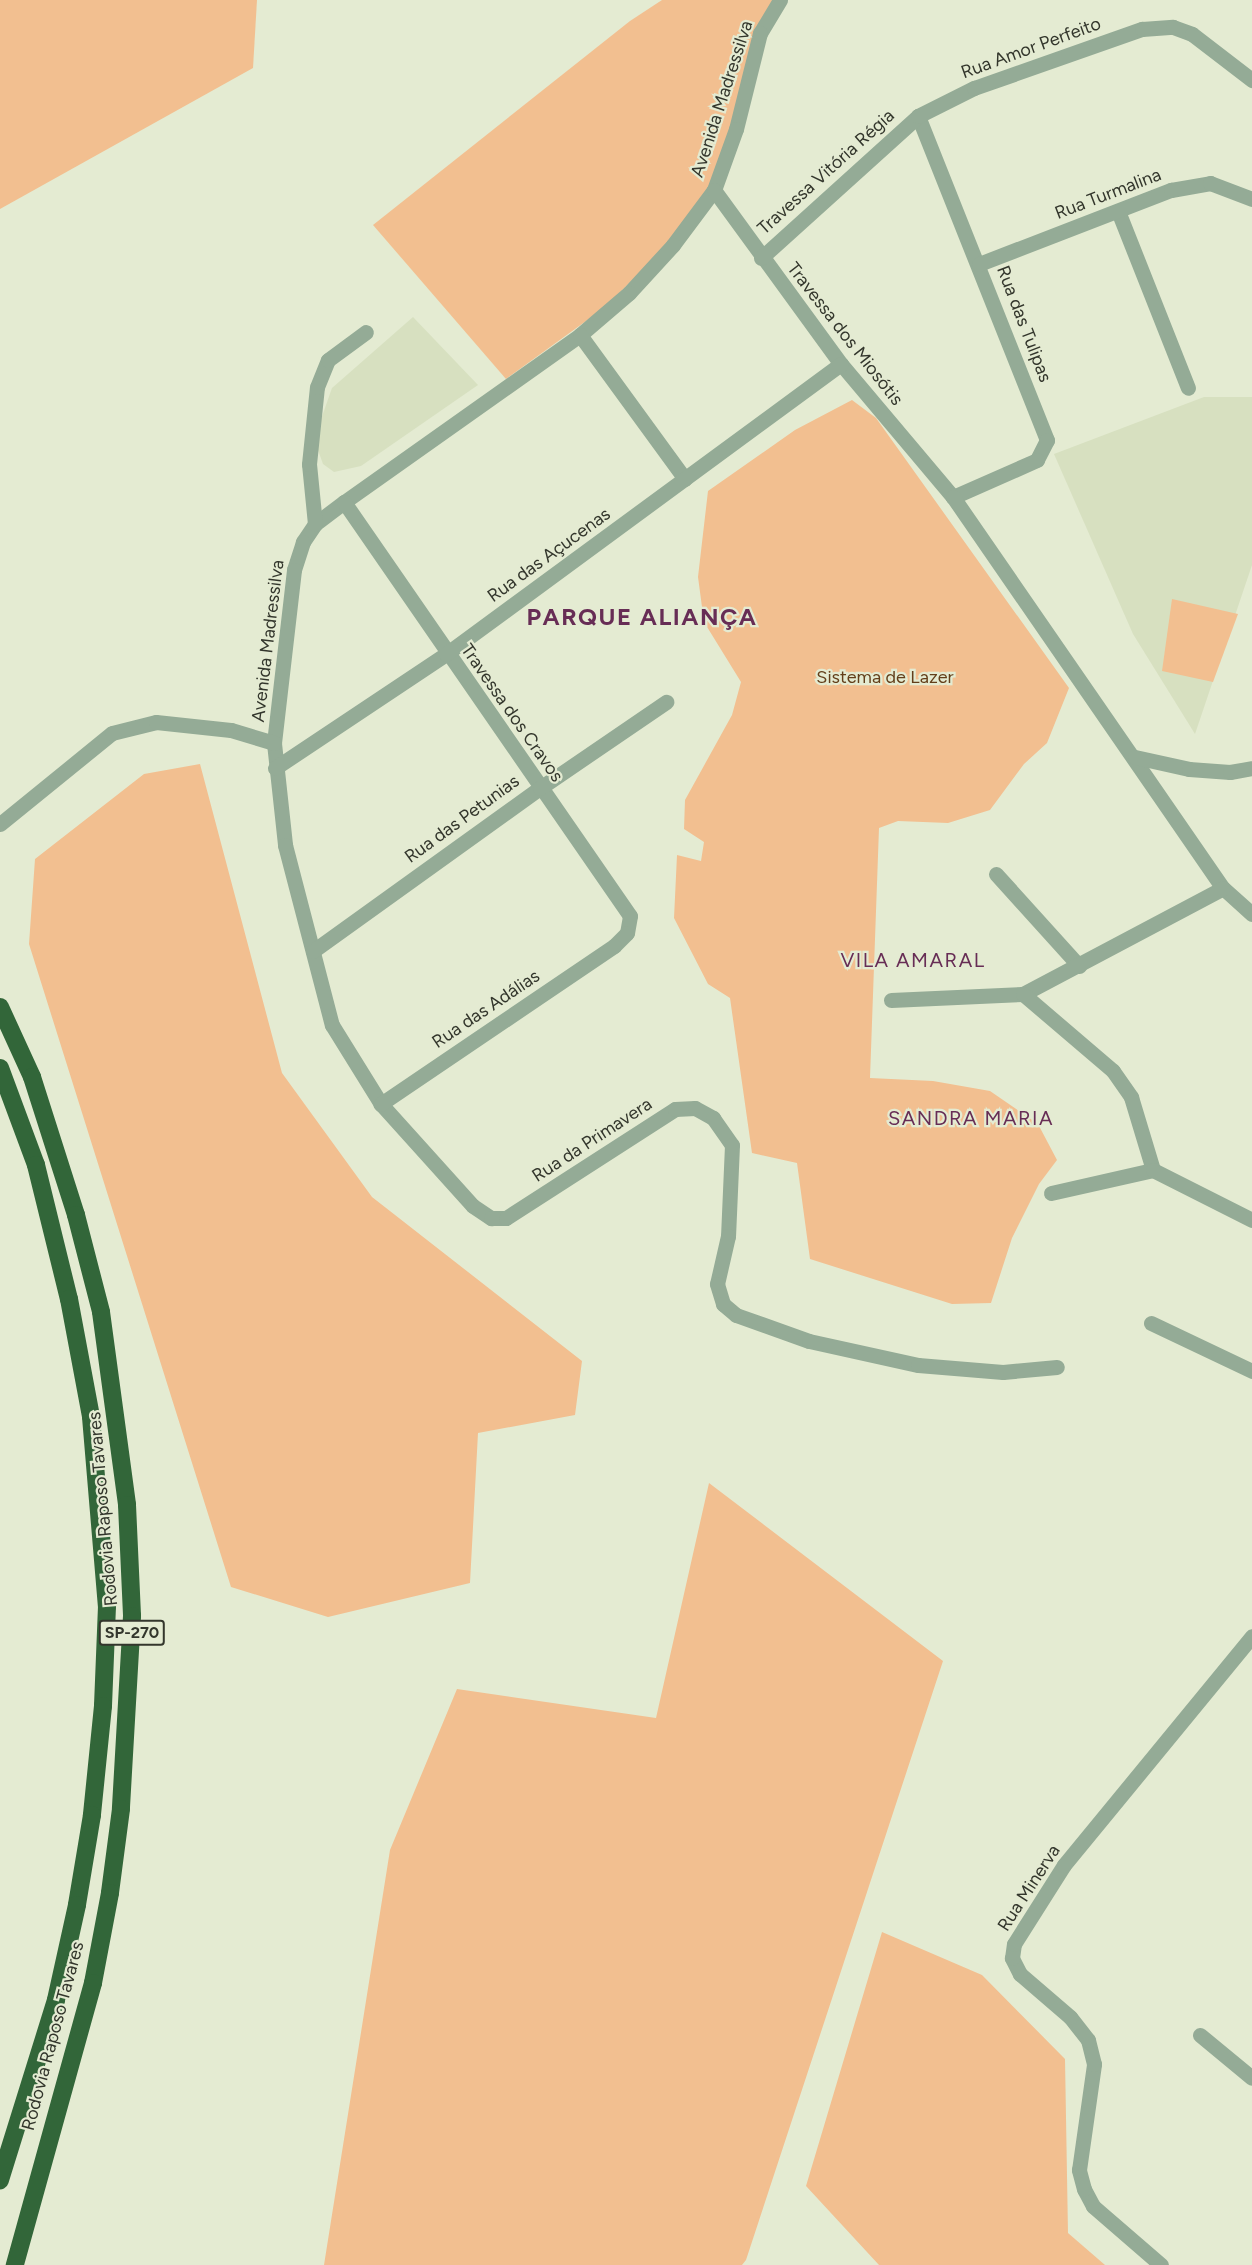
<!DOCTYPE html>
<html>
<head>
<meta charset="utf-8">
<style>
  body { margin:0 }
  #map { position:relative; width:1252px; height:2265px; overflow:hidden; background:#e4ebd2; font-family:Figtree,sans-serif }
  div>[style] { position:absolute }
  .built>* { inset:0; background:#d7e0c0 }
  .green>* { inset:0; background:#f2bf90 }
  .street>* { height:15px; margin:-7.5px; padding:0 7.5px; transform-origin:7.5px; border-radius:7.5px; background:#94ab96 }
  .highway>* { height:18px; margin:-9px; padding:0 9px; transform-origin:9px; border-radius:9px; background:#326639 }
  span { translate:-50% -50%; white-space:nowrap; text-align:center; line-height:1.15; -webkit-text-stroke:4.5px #e4ebd2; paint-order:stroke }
  .shield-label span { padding:2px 4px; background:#e4ebd2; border:2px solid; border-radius:4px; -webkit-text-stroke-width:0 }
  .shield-label { font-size:16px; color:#33362c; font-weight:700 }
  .street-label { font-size:18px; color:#33362c }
  .park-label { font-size:18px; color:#633f1a }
  .neighbourhood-label { font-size:20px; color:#672d55; letter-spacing:1.5px }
  .district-label { font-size:24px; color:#672d55; font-weight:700; letter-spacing:1.5px }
</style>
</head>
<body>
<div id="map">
  <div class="built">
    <div style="clip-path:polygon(413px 317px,478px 385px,361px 466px,334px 472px,323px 464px,318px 450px,318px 428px,332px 388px)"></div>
    <div style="clip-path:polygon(1204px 397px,1252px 397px,1252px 565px,1195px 734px,1133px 634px,1054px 454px)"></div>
  </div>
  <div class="green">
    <div style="clip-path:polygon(0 0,257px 0,253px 68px,0 209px)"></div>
    <div style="clip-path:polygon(662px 0,774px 0,706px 198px,664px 249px,604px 308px,506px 379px,373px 225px,630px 21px)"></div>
    <div style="clip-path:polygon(852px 400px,876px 418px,1069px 688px,1047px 743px,1024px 764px,990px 810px,948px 823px,898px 821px,879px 828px,870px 1078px,933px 1081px,990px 1091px,1038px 1124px,1057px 1160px,1039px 1184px,1012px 1238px,991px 1303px,952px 1304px,810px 1259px,797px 1163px,752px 1153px,730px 998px,708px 984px,674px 918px,677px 855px,701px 861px,704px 842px,684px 829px,685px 800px,732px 715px,741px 682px,704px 622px,698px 577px,708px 491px,795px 430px)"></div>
    <div style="clip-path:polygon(1172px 599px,1238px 614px,1213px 682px,1162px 671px)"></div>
    <div style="clip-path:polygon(200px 764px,282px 1073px,372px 1197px,582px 1361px,575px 1415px,478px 1433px,470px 1583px,328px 1617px,231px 1587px,29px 944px,35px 859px,144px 774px)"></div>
    <div style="clip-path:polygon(709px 1483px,943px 1661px,746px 2260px,742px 2265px,324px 2265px,390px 1850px,457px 1689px,656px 1718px)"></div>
    <div style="clip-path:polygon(882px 1932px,982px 1975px,1065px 2059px,1068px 2233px,1105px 2265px,879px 2265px,806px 2186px)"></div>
  </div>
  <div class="street">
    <div style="left:780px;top:0;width:39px;rotate:121deg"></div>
    <div style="left:760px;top:33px;width:99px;rotate:104deg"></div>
    <div style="left:736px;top:129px;width:65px;rotate:109.8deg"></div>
    <div style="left:714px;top:190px;width:69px;rotate:126.7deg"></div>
    <div style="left:673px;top:245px;width:65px;rotate:132.5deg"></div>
    <div style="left:629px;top:293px;width:65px;rotate:139.4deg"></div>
    <div style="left:580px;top:335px;width:289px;rotate:144.7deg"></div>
    <div style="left:344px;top:502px;width:36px;rotate:143deg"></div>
    <div style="left:315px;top:524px;width:22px;rotate:124deg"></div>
    <div style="left:303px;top:542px;width:29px;rotate:108deg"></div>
    <div style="left:294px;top:570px;width:174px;rotate:96.6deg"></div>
    <div style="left:274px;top:743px;width:103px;rotate:83.8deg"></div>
    <div style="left:285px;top:845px;width:186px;rotate:75.4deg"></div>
    <div style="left:332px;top:1025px;width:93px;rotate:58.2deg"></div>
    <div style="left:381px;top:1104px;width:137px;rotate:48deg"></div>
    <div style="left:473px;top:1206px;width:22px;rotate:34deg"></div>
    <div style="left:491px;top:1218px;width:15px"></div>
    <div style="left:506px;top:1218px;width:201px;rotate:-32.8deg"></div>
    <div style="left:675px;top:1109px;width:20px;rotate:-3deg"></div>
    <div style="left:695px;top:1108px;width:21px;rotate:29deg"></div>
    <div style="left:713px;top:1118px;width:33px;rotate:55deg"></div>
    <div style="left:732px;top:1145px;width:91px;rotate:92.5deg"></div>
    <div style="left:728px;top:1236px;width:49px;rotate:102.9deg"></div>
    <div style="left:717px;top:1284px;width:21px;rotate:73deg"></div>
    <div style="left:723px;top:1304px;width:17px;rotate:40deg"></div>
    <div style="left:736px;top:1315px;width:77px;rotate:19.6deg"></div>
    <div style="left:809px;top:1341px;width:112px;rotate:12.4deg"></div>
    <div style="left:918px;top:1365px;width:85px;rotate:4.7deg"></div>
    <div style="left:1003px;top:1372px;width:54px;rotate:-5.3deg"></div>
    <div style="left:918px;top:116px;width:349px;rotate:68.3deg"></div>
    <div style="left:1047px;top:440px;width:22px;rotate:117deg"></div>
    <div style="left:1037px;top:460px;width:92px;rotate:156.2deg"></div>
    <div style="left:714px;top:190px;width:215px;rotate:53.9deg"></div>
    <div style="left:841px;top:364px;width:174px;rotate:49.9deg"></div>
    <div style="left:953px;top:497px;width:475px;rotate:55.4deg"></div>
    <div style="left:1223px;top:888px;width:39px;rotate:42deg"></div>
    <div style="left:1118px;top:211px;width:190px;rotate:68.4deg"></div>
    <div style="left:761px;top:258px;width:212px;rotate:-42.1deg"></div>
    <div style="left:918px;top:116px;width:63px;rotate:-26.6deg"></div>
    <div style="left:974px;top:88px;width:178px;rotate:-19.4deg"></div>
    <div style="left:1142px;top:29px;width:31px;rotate:-4deg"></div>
    <div style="left:1173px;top:27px;width:20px;rotate:20deg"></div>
    <div style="left:1192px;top:34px;width:76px;rotate:37.5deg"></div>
    <div style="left:979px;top:264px;width:206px;rotate:-21.1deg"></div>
    <div style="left:1171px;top:190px;width:40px;rotate:-10deg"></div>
    <div style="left:1210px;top:183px;width:45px;rotate:20.9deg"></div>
    <div style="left:580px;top:335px;width:178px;rotate:53.9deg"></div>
    <div style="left:344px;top:502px;width:503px;rotate:55.36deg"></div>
    <div style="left:630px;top:916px;width:17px;rotate:100deg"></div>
    <div style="left:627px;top:933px;width:18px;rotate:135deg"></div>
    <div style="left:614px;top:946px;width:282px;rotate:145.9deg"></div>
    <div style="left:315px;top:524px;width:60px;rotate:-95.7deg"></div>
    <div style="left:309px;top:464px;width:77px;rotate:-84.1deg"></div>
    <div style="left:317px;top:387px;width:29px;rotate:-68deg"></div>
    <div style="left:328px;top:360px;width:47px;rotate:-36.4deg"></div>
    <div style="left:1135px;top:757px;width:55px;rotate:12.5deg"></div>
    <div style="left:1189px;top:769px;width:41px;rotate:4.2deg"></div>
    <div style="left:1230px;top:772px;width:22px;rotate:-10deg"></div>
    <div style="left:275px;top:768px;width:206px;rotate:-33.7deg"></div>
    <div style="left:446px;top:654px;width:490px;rotate:-36.3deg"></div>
    <div style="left:0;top:824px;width:144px;rotate:-39.1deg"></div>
    <div style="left:112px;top:733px;width:45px;rotate:-14deg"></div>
    <div style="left:156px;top:722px;width:75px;rotate:6.1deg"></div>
    <div style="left:231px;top:730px;width:45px;rotate:16.8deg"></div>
    <div style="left:996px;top:874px;width:124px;rotate:47.9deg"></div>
    <div style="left:313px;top:951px;width:279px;rotate:-35.7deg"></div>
    <div style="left:540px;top:788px;width:153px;rotate:-34.3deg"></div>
    <div style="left:1023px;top:994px;width:226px;rotate:-27.9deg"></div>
    <div style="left:891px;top:1000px;width:132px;rotate:-2.6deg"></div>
    <div style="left:1023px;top:994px;width:118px;rotate:40.5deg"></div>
    <div style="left:1113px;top:1071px;width:32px;rotate:55deg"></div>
    <div style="left:1131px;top:1097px;width:76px;rotate:73.2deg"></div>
    <div style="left:1051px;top:1193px;width:105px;rotate:-12.7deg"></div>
    <div style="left:1153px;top:1170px;width:111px;rotate:26.8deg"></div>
    <div style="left:1151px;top:1323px;width:112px;rotate:25.4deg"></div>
    <div style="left:1200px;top:2035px;width:67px;rotate:39.6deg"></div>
    <div style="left:1161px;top:2265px;width:90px;rotate:-139.1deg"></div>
    <div style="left:1093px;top:2206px;width:19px;rotate:-118deg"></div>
    <div style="left:1084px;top:2189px;width:20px;rotate:-105deg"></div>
    <div style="left:1079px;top:2170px;width:107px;rotate:-81.9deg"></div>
    <div style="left:1094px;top:2064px;width:25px;rotate:-104deg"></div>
    <div style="left:1088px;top:2040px;width:29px;rotate:-128deg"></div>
    <div style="left:1070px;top:2017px;width:66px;rotate:-139.3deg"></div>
    <div style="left:1020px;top:1974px;width:18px;rotate:-117deg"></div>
    <div style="left:1012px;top:1958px;width:14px;rotate:-82deg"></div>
    <div style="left:1014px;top:1944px;width:93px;rotate:-57.7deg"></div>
    <div style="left:1064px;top:1865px;width:296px;rotate:-50.6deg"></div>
  </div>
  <div class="highway">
    <div style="left:0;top:1007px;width:77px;rotate:65.4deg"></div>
    <div style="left:32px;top:1077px;width:145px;rotate:72.3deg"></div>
    <div style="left:76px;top:1215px;width:100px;rotate:75.5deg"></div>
    <div style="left:101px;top:1312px;width:195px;rotate:82.3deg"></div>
    <div style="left:127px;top:1505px;width:111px;rotate:87.4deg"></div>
    <div style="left:132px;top:1616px;width:193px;rotate:93.3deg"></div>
    <div style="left:121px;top:1809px;width:85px;rotate:97.5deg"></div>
    <div style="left:110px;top:1893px;width:92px;rotate:100.7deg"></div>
    <div style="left:93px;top:1983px;width:293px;rotate:105.5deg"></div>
    <div style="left:0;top:1068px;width:103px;rotate:69.6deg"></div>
    <div style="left:36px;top:1165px;width:138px;rotate:76.2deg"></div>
    <div style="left:69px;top:1299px;width:120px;rotate:79.4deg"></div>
    <div style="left:91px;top:1417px;width:190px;rotate:85.2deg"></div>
    <div style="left:107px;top:1606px;width:100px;rotate:92.3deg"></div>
    <div style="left:103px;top:1706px;width:110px;rotate:95.8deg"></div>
    <div style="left:92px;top:1815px;width:91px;rotate:99.5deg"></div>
    <div style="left:77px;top:1905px;width:97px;rotate:102.5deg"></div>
    <div style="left:56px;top:2000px;width:189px;rotate:107.3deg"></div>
  </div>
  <div class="shield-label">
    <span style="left:132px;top:1633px">SP-270</span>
  </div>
  <div class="street-label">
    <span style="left:1031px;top:48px;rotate:-20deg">Rua Amor Perfeito</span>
    <span style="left:722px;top:99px;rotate:-72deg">Avenida Madressilva</span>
    <span style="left:826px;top:172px;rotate:-42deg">Travessa Vitória Régia</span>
    <span style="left:1108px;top:194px;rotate:-21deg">Rua Turmalina</span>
    <span style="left:1024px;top:324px;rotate:69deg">Rua das Tulipas</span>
    <span style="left:845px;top:334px;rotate:52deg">Travessa dos Miosótis</span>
    <span style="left:549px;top:555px;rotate:-36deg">Rua das Açucenas</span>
    <span style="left:268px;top:641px;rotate:-83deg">Avenida Madressilva</span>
    <span style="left:512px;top:713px;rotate:55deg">Travessa dos Cravos</span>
    <span style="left:462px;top:819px;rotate:-36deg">Rua das Petunias</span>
    <span style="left:486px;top:1009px;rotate:-34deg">Rua das Adálias</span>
    <span style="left:592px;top:1140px;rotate:-33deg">Rua da Primavera</span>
    <span style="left:103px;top:1509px;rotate:-95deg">Rodovia Raposo Tavares</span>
    <span style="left:1029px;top:1888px;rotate:-57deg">Rua Minerva</span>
    <span style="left:53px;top:2036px;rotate:-75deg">Rodovia Raposo Tavares</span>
  </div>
  <div class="park-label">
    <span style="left:885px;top:677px">Sistema de Lazer</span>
  </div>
  <div class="neighbourhood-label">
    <span style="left:913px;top:960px">VILA AMARAL</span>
    <span style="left:971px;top:1118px">SANDRA MARIA</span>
  </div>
  <div class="district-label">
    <span style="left:642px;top:617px">PARQUE ALIANÇA</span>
  </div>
</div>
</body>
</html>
